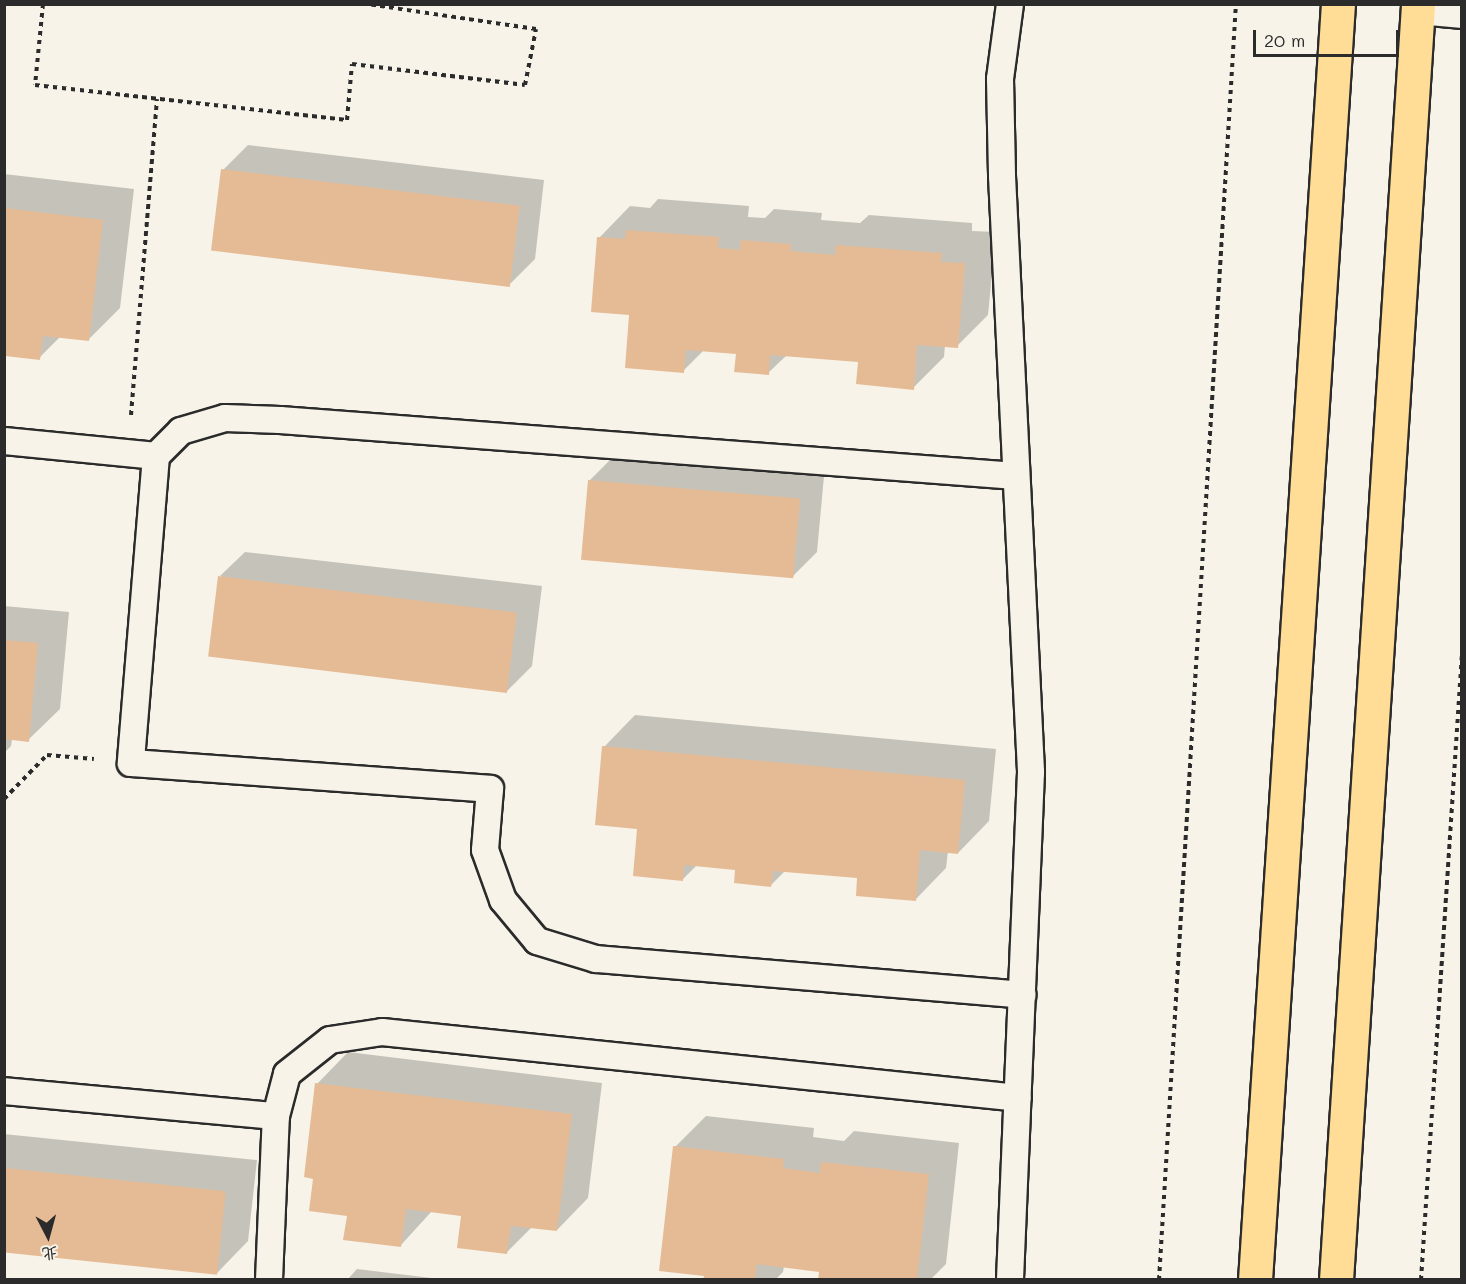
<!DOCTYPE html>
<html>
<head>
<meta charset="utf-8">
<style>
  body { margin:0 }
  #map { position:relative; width:1466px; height:1284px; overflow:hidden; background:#f7f3e8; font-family:Mali,"LXGW WenKai TC",sans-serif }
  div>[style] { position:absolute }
  .shadow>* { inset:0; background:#0003 }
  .building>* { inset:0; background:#e5bb95; transform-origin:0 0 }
  .path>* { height:4px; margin-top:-2px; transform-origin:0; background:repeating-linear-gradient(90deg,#2b2b2b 0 4.5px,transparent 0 9px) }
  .roads { filter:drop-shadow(2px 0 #2b2b2b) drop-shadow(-2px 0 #2b2b2b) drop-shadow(0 2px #2b2b2b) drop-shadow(0 -2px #2b2b2b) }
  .lane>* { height:26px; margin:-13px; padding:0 13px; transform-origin:13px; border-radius:13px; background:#f7f3e8 }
  .highway>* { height:33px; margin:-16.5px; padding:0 16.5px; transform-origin:16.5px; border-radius:16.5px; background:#ffdd96 }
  span { translate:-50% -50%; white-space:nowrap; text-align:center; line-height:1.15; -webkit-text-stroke:6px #f7f3e8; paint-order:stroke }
  .frame { position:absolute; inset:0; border:6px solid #2b2b2b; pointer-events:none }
  .north { position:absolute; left:18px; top:1206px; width:60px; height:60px; -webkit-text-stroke:4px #f7f3e8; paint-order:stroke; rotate:174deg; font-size:16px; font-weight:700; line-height:24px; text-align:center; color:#2b2b2b }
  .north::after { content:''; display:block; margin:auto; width:21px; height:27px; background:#2b2b2b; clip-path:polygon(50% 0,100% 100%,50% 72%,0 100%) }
  .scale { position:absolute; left:1253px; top:30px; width:146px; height:27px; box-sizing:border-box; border:3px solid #2b2b2b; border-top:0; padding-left:8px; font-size:18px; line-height:21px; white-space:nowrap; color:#2b2b2b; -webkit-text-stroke:4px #f7f3e8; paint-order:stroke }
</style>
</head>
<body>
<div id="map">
  <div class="shadow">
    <div style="clip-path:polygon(248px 145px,544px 180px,535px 259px,510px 284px,223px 170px)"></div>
    <div style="clip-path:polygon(4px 174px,134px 189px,120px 308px,89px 339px,61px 336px,39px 358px,4px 354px)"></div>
    <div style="clip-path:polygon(658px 199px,749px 206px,748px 217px,765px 218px,774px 209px,822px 213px,821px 220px,860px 223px,869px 215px,972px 223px,972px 231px,996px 232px,988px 315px,957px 346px,945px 345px,944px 357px,913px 388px,860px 360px,787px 355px,768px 373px,738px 353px,704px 350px,683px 371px,631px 314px,599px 238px,630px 206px,650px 208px)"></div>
    <div style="clip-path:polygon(614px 456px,824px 476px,817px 552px,792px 577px,589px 481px)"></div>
    <div style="clip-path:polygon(245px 552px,542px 586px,532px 666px,507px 691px,220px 576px)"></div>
    <div style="clip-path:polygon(4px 606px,69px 612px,60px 709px,28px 740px,12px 739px,11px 746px,4px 753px)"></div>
    <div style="clip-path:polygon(635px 715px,996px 749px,989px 821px,958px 853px,948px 851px,946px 868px,915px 900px,859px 877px,785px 871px,771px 885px,737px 869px,697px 865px,683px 879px,639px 828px,604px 747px)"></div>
    <div style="clip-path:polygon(348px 1052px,602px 1083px,588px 1198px,557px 1230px,532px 1227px,506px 1253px,462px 1214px,432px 1211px,401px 1245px,348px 1214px,314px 1178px,317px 1084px)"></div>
    <div style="clip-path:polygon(706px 1116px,814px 1128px,813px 1137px,844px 1141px,854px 1131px,959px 1143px,946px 1264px,930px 1280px,820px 1280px,821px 1270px,784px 1266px,783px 1272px,775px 1280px,705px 1280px,675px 1147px)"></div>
    <div style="clip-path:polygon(4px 1134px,257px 1160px,248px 1241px,217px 1273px,4px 1251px)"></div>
    <div style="clip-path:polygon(357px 1269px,448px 1280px,347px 1280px)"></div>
  </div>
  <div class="building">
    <div style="left:221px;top:169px;width:301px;height:82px;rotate:7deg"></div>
    <div style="clip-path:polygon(5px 208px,103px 220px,89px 341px,43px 336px,40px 360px,5px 356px)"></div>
    <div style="clip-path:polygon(626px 230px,719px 237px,718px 248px,740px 250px,741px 240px,791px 244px,791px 251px,835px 255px,836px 245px,942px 253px,941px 262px,965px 263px,958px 348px,917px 345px,914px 390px,856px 384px,858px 362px,770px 355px,769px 375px,734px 372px,736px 354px,686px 350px,684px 373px,625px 368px,629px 315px,591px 312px,597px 237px,625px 239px)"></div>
    <div style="left:588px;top:480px;width:213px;height:80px;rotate:5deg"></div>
    <div style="left:218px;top:576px;width:301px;height:81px;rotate:7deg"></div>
    <div style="clip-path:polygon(4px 640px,38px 643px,29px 742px,4px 739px)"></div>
    <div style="clip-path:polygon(602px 746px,965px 780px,958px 854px,920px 850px,916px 901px,856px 896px,857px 878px,773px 871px,771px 887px,734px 883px,735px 870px,684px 865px,683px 881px,633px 876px,637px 829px,595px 825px)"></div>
    <div style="clip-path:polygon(315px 1083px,572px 1114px,557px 1231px,511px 1226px,507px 1254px,457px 1248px,461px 1216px,406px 1209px,401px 1247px,343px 1240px,347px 1216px,309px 1211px,313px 1179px,304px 1177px)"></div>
    <div style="clip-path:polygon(673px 1146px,784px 1159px,783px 1168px,820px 1173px,821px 1162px,929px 1174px,917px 1280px,818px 1280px,819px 1272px,757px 1264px,755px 1280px,703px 1280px,704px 1276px,659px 1271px)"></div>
    <div style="left:5px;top:1168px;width:222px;height:84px;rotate:6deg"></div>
  </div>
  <div class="path">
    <div style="left:43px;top:4px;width:81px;rotate:95.6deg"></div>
    <div style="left:35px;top:85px;width:314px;rotate:6.4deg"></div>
    <div style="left:347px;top:120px;width:56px;rotate:-84.9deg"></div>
    <div style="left:352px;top:64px;width:174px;rotate:6.9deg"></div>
    <div style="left:525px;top:85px;width:57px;rotate:-78.9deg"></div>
    <div style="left:536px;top:29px;width:172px;rotate:-171.6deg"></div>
    <div style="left:131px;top:415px;width:317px;rotate:-85.3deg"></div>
    <div style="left:4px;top:799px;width:62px;rotate:-45.7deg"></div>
    <div style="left:47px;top:755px;width:47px;rotate:4.9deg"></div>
    <div style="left:1159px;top:1280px;width:1278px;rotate:-86.55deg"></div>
    <div style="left:1421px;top:1280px;width:629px;rotate:-86.26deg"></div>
  </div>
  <div class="roads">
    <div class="lane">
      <div style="left:1010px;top:4px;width:76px;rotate:97.6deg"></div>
      <div style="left:1000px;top:79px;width:97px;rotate:88.8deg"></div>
      <div style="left:1002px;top:176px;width:597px;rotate:87.21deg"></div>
      <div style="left:1031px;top:772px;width:508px;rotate:92.37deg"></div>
      <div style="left:1418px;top:11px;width:44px;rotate:5.2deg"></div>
      <div style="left:4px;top:441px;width:153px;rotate:5.6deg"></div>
      <div style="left:1016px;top:476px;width:738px;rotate:-175.65deg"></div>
      <div style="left:280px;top:420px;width:55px;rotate:-177.9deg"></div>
      <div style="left:225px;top:418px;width:46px;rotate:163.5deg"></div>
      <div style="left:181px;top:431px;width:35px;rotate:135deg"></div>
      <div style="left:156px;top:456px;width:308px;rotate:94.7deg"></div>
      <div style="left:131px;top:763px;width:360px;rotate:4.1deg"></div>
      <div style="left:490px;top:789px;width:61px;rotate:94.7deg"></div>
      <div style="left:485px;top:850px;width:53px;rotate:70.2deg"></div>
      <div style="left:503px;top:900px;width:53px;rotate:50.3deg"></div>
      <div style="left:537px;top:941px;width:62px;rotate:17deg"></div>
      <div style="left:596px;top:959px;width:428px;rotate:4.8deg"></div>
      <div style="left:4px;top:1091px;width:273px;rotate:5.3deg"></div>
      <div style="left:269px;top:1280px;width:164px;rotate:-87.6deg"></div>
      <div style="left:276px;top:1116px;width:43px;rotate:-75.3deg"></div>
      <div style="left:287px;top:1074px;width:55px;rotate:-38.3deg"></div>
      <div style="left:330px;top:1040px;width:53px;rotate:-8.7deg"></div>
      <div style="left:382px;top:1032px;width:639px;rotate:5.92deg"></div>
    </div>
    <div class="highway">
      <div style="left:1255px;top:1280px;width:1279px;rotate:-86.28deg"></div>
      <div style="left:1336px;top:1280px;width:1279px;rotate:-86.32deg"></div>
    </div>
  </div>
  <div class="frame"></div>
  <div class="north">北</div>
  <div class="scale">20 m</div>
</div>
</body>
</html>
